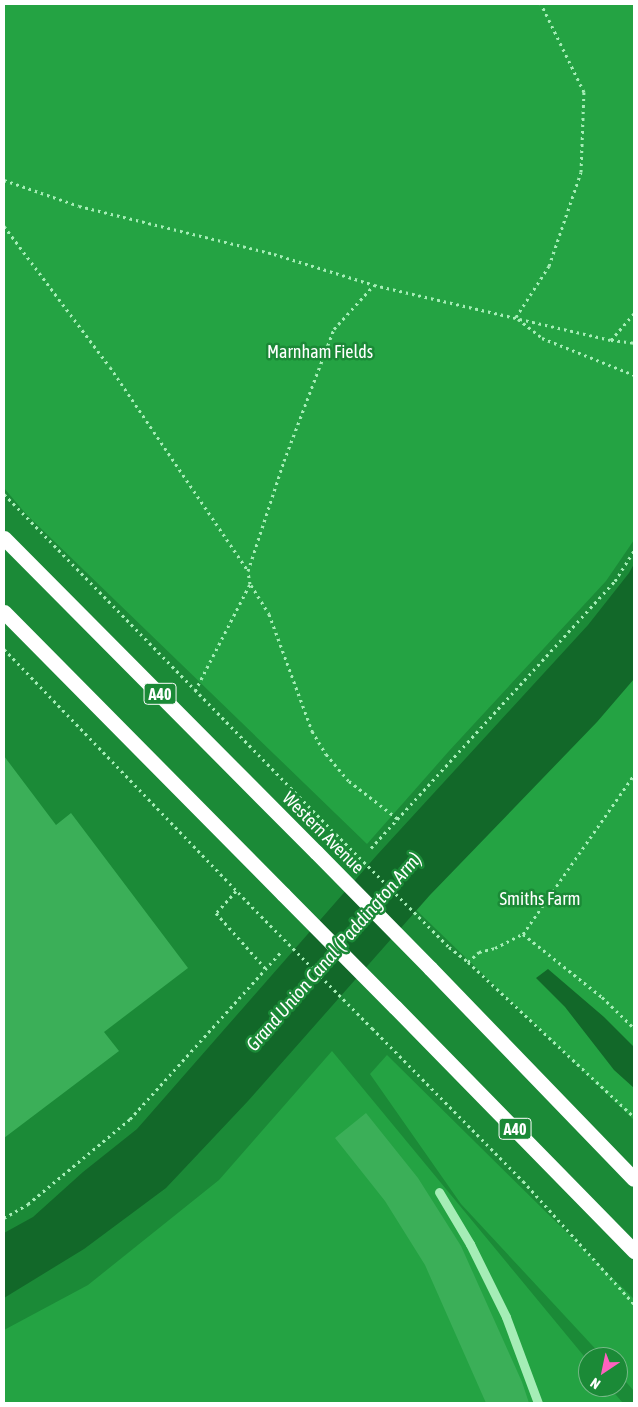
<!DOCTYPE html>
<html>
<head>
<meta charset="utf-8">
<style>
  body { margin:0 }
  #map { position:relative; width:638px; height:1407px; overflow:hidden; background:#1b8a37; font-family:"Asap Condensed",sans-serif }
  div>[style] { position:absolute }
  .green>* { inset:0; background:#24a343 }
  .water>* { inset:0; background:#126829 }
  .building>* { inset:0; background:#3baf58 }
  .path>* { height:3px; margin-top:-1.5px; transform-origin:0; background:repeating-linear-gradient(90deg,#a5edb6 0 2.5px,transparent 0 6.5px) }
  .minor>* { height:9px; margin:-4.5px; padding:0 4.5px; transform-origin:4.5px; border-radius:4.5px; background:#a5edb6 }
  .highway>* { height:15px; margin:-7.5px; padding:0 7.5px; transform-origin:7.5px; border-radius:7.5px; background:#fff }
  .path-bridge>* { height:3px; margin-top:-1.5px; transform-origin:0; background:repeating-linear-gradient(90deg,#a5edb6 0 2.5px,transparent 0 6.5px) }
  .highway-bridge>* { height:15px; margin:-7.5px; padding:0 7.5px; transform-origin:7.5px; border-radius:7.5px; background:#fff }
  span { translate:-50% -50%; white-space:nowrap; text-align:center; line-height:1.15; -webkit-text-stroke:5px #1b8a37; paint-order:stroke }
  .shield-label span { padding:1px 4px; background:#1b8a37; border:1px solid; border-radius:4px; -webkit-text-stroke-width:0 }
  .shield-label { font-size:16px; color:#fff; font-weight:700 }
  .park-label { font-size:18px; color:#fff }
  .street-label { font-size:18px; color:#fff }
  .water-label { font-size:19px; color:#fff; font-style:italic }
  .frame { position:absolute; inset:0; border:5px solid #fff; pointer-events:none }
  .north { position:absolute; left:578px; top:1347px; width:50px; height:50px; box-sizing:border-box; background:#1b8a37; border:1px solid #76b987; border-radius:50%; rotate:214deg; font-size:14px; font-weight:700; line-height:20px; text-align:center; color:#fff }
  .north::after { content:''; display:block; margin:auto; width:18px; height:22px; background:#fe62bf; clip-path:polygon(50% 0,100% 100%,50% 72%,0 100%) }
</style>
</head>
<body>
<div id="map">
  <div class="green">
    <div style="clip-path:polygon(4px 4px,634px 4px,634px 540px,606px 581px,449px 751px,367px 844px,26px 514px,4px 488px)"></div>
    <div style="clip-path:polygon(634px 658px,634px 1120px,408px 902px)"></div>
    <div style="clip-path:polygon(332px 1051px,588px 1361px,588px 1387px,609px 1387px,623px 1403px,4px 1403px,4px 1330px,88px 1285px,219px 1180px)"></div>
    <div style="clip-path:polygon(387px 1055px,634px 1299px,634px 1391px,618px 1373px,618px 1357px,603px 1357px,461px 1204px,370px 1074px)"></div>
  </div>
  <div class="water">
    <div style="clip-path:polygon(634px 564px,634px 679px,597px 722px,430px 895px,248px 1101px,166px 1188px,84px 1249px,4px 1298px,4px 1233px,33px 1217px,83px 1172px,137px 1129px,377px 855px,588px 625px,629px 573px)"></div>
    <div style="clip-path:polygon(548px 969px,604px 1017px,634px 1047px,634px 1088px,614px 1070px,565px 1007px,536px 978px)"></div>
  </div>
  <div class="building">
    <div style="clip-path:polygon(4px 756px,56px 825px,71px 813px,188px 968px,104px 1032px,119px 1051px,4px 1138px)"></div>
    <div style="clip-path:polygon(366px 1113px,418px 1178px,461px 1246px,522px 1382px,529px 1403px,486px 1403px,425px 1265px,385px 1201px,335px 1138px)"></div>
  </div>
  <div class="path">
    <div style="left:4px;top:180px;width:79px;rotate:19.1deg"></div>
    <div style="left:79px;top:206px;width:201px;rotate:13.8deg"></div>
    <div style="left:274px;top:254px;width:105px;rotate:17.2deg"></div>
    <div style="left:374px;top:285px;width:243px;rotate:13.1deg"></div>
    <div style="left:611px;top:340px;width:23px;rotate:7deg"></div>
    <div style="left:4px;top:226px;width:176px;rotate:53.1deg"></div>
    <div style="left:110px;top:367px;width:246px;rotate:55.9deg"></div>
    <div style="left:516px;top:317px;width:61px;rotate:-57.1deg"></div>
    <div style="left:549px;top:266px;width:99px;rotate:-71.2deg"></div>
    <div style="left:581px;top:172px;width:80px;rotate:-87.9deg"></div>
    <div style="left:584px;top:92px;width:98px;rotate:-116deg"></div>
    <div style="left:518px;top:319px;width:31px;rotate:38deg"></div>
    <div style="left:542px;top:338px;width:99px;rotate:21.9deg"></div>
    <div style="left:611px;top:340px;width:35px;rotate:-49deg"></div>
    <div style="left:4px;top:494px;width:475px;rotate:45.7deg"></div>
    <div style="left:251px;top:585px;width:34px;rotate:58deg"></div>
    <div style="left:269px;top:614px;width:125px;rotate:69.8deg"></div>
    <div style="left:312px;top:731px;width:27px;rotate:59deg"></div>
    <div style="left:326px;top:754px;width:35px;rotate:50deg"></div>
    <div style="left:349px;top:781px;width:62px;rotate:37.8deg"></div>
    <div style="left:4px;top:649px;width:371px;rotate:46.1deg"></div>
    <div style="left:195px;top:691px;width:120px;rotate:-62.8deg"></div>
    <div style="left:250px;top:584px;width:13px;rotate:-99deg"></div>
    <div style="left:248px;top:571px;width:116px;rotate:-71.9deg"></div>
    <div style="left:284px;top:461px;width:141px;rotate:-69.3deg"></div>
    <div style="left:334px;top:329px;width:59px;rotate:-47.7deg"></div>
    <div style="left:371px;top:848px;width:362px;rotate:-47.6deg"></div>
    <div style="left:615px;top:581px;width:36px;rotate:-58deg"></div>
    <div style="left:236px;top:891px;width:30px;rotate:132deg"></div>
    <div style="left:216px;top:913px;width:75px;rotate:48.2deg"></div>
    <div style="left:523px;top:934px;width:101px;rotate:38.6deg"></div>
    <div style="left:602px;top:997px;width:45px;rotate:44.1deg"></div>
    <div style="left:449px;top:947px;width:24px;rotate:38deg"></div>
    <div style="left:468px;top:962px;width:227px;rotate:43deg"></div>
    <div style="left:468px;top:962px;width:15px;rotate:-42deg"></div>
    <div style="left:479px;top:952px;width:16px;rotate:-14deg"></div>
    <div style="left:495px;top:948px;width:31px;rotate:-27deg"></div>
    <div style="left:523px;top:934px;width:194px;rotate:-55.1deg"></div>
    <div style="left:372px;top:1028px;width:215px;rotate:45.4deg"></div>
    <div style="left:523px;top:1181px;width:166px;rotate:47.9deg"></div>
    <div style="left:4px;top:1218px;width:28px;rotate:-30deg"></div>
    <div style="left:28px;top:1204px;width:133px;rotate:-39.8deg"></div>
    <div style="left:130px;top:1119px;width:224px;rotate:-47.9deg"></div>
  </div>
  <div class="minor">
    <div style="left:439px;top:1192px;width:61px;rotate:59.2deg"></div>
    <div style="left:470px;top:1244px;width:81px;rotate:63.7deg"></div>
    <div style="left:506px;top:1317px;width:92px;rotate:69.6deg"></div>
  </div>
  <div class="highway">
    <div style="left:4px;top:538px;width:443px;rotate:45.2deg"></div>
    <div style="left:4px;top:612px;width:397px;rotate:45.3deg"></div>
    <div style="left:430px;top:968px;width:293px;rotate:46deg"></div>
    <div style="left:395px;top:1007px;width:342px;rotate:45.6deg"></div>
  </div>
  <div class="path-bridge">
    <div style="left:336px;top:834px;width:160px;rotate:45deg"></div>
    <div style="left:261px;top:916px;width:158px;rotate:45.3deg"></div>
  </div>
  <div class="highway-bridge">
    <div style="left:316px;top:852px;width:163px;rotate:45.5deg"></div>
    <div style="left:283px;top:894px;width:159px;rotate:45.3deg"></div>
  </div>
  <div class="shield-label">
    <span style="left:160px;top:694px">A40</span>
    <span style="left:515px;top:1129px">A40</span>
  </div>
  <div class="park-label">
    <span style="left:320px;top:352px">Marnham Fields</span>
    <span style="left:540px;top:899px">Smiths Farm</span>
  </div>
  <div class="street-label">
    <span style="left:323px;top:833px;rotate:45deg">Western Avenue</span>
  </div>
  <div class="water-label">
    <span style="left:334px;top:952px;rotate:-49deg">Grand Union Canal (Paddington Arm)</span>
  </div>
  <div class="frame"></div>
  <div class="north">N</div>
</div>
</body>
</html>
